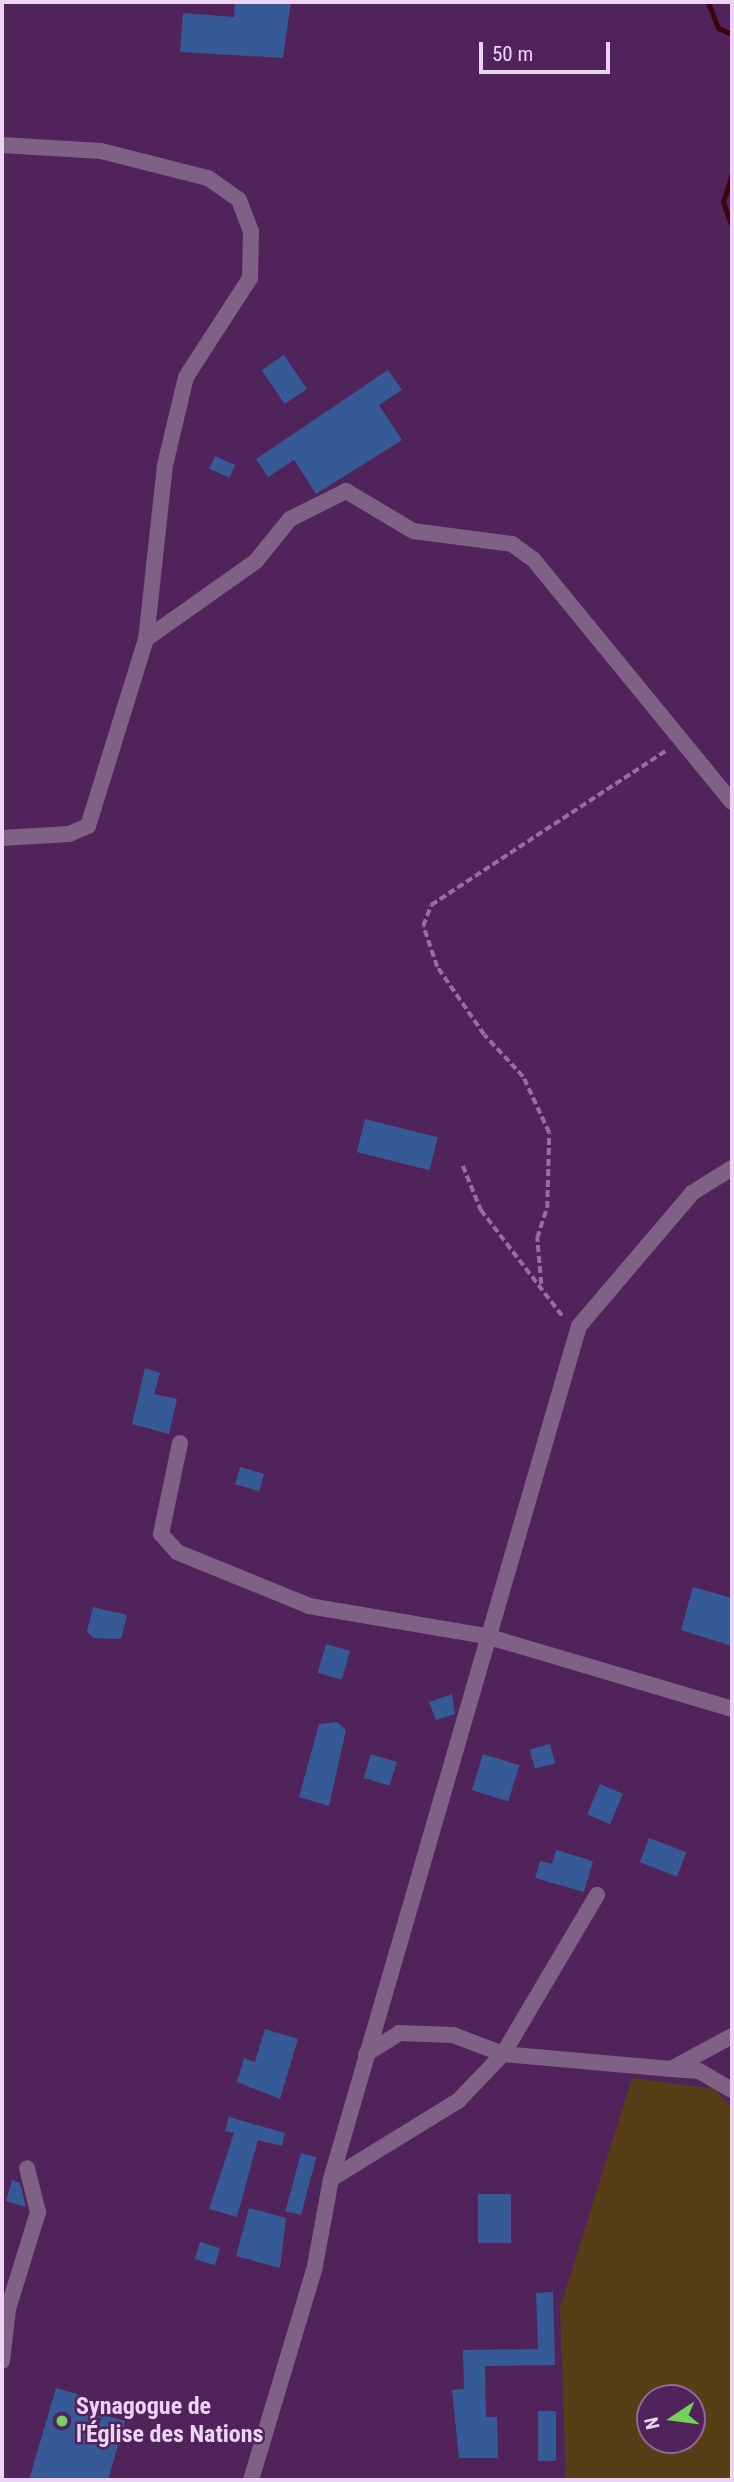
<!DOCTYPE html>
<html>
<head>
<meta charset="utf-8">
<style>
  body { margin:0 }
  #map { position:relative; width:734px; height:2482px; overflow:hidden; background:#50235b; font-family:"Roboto Condensed",sans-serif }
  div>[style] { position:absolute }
  .green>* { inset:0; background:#563f16 }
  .stream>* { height:5px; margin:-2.5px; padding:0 2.5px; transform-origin:2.5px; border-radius:2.5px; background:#3c040c }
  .building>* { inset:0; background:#365a95; transform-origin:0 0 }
  .path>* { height:3.5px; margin-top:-1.75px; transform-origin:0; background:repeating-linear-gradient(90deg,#95709e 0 7px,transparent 0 10.5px) }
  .minor>* { height:16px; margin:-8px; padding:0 8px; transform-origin:8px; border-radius:8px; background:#7e6185 }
  .dots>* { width:19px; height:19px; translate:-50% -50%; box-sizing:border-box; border:4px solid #50235b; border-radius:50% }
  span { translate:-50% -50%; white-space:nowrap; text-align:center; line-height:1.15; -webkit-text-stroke:5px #50235b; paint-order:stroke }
  .poi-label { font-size:24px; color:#edd3f4; font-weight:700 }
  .left { translate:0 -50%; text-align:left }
  .frame { position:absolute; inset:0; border:4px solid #edd3f4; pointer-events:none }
  .north { position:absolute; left:636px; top:2384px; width:70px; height:70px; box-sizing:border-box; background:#50235b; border:2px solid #8f6998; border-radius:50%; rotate:257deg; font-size:19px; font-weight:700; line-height:28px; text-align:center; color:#edd3f4 }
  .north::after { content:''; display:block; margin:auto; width:24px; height:32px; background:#74d25b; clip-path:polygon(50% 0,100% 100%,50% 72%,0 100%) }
  .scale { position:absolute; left:479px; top:42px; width:131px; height:32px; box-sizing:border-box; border:4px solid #edd3f4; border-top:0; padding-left:9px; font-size:21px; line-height:24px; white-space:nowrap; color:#edd3f4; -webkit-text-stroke:5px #50235b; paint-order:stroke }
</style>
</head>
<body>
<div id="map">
  <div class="green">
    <div style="clip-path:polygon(evenodd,632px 2078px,715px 2089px,732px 2109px,732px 2480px,566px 2480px,560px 2308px,632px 2078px,650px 2398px,692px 2398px,692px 2440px,650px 2440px,650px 2398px)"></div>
  </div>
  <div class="stream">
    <div style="left:708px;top:2px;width:28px;rotate:69deg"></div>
    <div style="left:718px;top:28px;width:15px;rotate:23deg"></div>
    <div style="left:732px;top:173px;width:30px;rotate:107deg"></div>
    <div style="left:723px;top:202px;width:27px;rotate:70deg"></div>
  </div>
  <div class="building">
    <div style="clip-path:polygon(235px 2px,291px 2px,283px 58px,180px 52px,183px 13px,234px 17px)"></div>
    <div style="left:284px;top:355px;width:41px;height:27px;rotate:56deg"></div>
    <div style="clip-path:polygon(388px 370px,402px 390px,379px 405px,402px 440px,316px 494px,294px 460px,268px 477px,256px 459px)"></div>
    <div style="left:215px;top:456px;width:22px;height:14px;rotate:24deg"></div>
    <div style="left:365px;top:1119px;width:75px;height:34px;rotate:14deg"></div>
    <div style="clip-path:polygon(145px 1368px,160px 1373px,154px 1394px,177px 1399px,169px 1434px,132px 1424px)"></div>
    <div style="left:240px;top:1467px;width:25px;height:18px;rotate:16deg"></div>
    <div style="clip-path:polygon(693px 1587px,732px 1598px,732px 1646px,681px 1630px)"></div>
    <div style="clip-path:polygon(93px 1607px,127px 1615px,121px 1639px,93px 1638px,87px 1631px)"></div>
    <div style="left:326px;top:1644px;width:25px;height:30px;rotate:16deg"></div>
    <div style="clip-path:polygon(452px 1694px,455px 1714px,436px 1720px,429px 1702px)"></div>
    <div style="clip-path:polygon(337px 1722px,346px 1730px,329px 1806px,299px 1797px,319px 1724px)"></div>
    <div style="left:550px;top:1744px;width:20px;height:21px;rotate:75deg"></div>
    <div style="left:371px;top:1754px;width:27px;height:25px;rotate:17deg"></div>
    <div style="left:483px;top:1754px;width:38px;height:38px;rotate:17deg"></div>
    <div style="left:600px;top:1784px;width:25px;height:33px;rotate:23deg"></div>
    <div style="left:649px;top:1838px;width:40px;height:26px;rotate:21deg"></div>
    <div style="clip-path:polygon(556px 1850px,593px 1861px,584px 1892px,535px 1878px,540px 1861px,552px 1864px)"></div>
    <div style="clip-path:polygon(265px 2029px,298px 2039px,280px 2099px,237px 2082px,244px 2058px,255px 2062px)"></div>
    <div style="clip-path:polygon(229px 2117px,285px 2133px,282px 2146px,258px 2140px,237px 2217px,209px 2209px,234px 2133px,225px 2131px)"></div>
    <div style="left:301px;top:2153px;width:16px;height:60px;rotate:15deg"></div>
    <div style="clip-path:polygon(12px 2180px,20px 2183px,26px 2207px,6px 2201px)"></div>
    <div style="left:478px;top:2194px;width:33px;height:49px"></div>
    <div style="clip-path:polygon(249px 2208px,286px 2218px,280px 2268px,236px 2256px)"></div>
    <div style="left:200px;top:2242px;width:21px;height:18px;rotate:17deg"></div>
    <div style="clip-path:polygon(553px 2292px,555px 2365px,485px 2366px,486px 2417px,497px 2417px,498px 2458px,459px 2458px,452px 2390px,464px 2389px,463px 2350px,538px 2349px,536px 2293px)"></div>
    <div style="clip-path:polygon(56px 2388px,87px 2397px,84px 2409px,125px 2421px,108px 2480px,29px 2480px)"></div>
    <div style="left:538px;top:2411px;width:18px;height:50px"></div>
  </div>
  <div class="path">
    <div style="left:463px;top:1166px;width:48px;rotate:67.8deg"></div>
    <div style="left:481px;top:1210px;width:136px;rotate:52.5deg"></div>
    <div style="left:541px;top:1284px;width:46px;rotate:-95deg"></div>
    <div style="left:537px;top:1238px;width:32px;rotate:-72deg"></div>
    <div style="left:547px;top:1208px;width:75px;rotate:-88.5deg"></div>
    <div style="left:549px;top:1133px;width:62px;rotate:-114.9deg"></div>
    <div style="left:523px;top:1077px;width:57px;rotate:-132.9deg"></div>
    <div style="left:484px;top:1035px;width:83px;rotate:-124.7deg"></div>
    <div style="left:437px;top:967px;width:43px;rotate:-108.9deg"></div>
    <div style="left:423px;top:926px;width:22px;rotate:-69deg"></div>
    <div style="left:431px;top:905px;width:282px;rotate:-33.3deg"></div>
  </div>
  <div class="minor">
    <div style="left:2px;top:145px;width:99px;rotate:3.5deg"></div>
    <div style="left:101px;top:151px;width:110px;rotate:14.2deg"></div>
    <div style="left:208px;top:178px;width:38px;rotate:35deg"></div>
    <div style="left:239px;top:200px;width:33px;rotate:69deg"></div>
    <div style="left:251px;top:231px;width:47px;rotate:91.2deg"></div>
    <div style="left:250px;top:278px;width:118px;rotate:122.9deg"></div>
    <div style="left:186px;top:377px;width:90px;rotate:103.4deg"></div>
    <div style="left:165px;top:465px;width:175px;rotate:96.2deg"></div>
    <div style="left:146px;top:639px;width:196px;rotate:107.2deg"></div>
    <div style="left:88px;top:826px;width:21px;rotate:157deg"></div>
    <div style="left:69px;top:834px;width:67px;rotate:176.6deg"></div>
    <div style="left:146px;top:639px;width:135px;rotate:-35.3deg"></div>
    <div style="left:256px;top:561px;width:54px;rotate:-51deg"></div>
    <div style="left:290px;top:519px;width:63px;rotate:-26.6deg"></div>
    <div style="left:346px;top:491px;width:78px;rotate:30.8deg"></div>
    <div style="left:413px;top:531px;width:100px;rotate:7.5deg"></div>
    <div style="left:512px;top:544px;width:26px;rotate:36deg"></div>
    <div style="left:533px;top:559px;width:314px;rotate:50.7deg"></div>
    <div style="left:180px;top:1443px;width:93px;rotate:101.8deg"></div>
    <div style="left:161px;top:1534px;width:24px;rotate:48deg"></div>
    <div style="left:177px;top:1552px;width:143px;rotate:22.2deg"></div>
    <div style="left:309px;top:1606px;width:180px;rotate:9.6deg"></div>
    <div style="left:486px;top:1636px;width:257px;rotate:16.5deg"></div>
    <div style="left:366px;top:2054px;width:39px;rotate:-32deg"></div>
    <div style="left:399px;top:2033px;width:54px;rotate:2.1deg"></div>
    <div style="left:453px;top:2035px;width:53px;rotate:20.8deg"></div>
    <div style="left:503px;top:2054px;width:169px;rotate:5.1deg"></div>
    <div style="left:671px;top:2069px;width:69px;rotate:-28.4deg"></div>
    <div style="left:671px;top:2069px;width:28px;rotate:4deg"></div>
    <div style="left:699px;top:2071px;width:38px;rotate:30deg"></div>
    <div style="left:331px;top:2179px;width:149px;rotate:-31.6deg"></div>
    <div style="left:458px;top:2101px;width:65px;rotate:-46.2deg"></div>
    <div style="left:503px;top:2054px;width:185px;rotate:-59.4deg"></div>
    <div style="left:2px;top:2361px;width:52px;rotate:-83.4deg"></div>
    <div style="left:8px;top:2309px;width:102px;rotate:-72.8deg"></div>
    <div style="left:38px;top:2212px;width:45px;rotate:-104deg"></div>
    <div style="left:251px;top:2480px;width:223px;rotate:-73.3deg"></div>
    <div style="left:315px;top:2266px;width:88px;rotate:-79.6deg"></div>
    <div style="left:331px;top:2179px;width:888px;rotate:-73.79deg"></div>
    <div style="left:579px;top:1326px;width:175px;rotate:-49.6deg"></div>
    <div style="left:692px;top:1193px;width:47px;rotate:-32deg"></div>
  </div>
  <div class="dots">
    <div style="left:62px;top:2421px;background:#74d25b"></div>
  </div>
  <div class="poi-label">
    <span class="left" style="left:76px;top:2421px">Synagogue de<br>l'Église des Nations</span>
  </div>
  <div class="frame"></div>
  <div class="north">N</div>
  <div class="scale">50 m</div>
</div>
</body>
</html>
